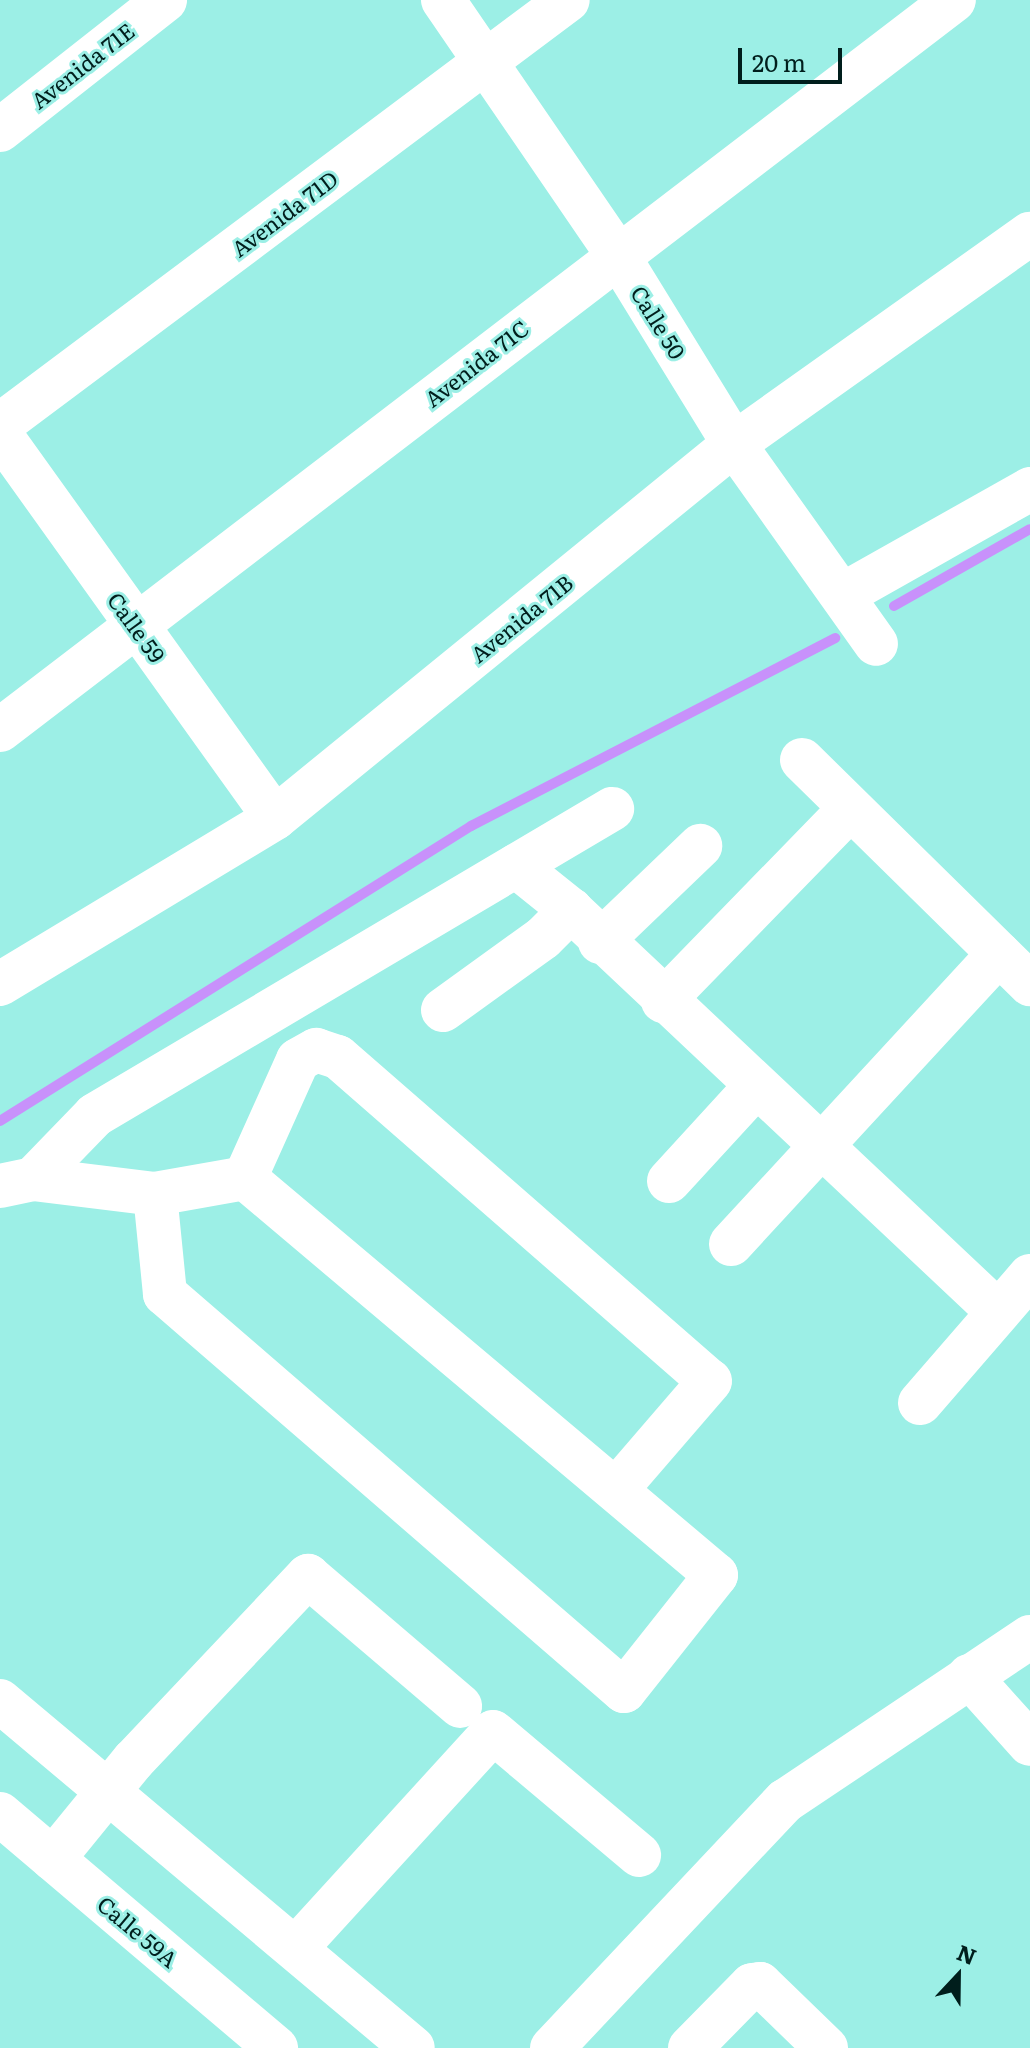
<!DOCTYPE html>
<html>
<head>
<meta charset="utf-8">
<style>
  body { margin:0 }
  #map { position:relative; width:1030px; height:2048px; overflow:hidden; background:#9cefe6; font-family:Literata,serif }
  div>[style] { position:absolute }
  .stream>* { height:10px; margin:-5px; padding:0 5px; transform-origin:5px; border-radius:5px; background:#c891fb }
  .minor>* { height:44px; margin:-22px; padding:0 22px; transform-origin:22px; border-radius:22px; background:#fff }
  span { translate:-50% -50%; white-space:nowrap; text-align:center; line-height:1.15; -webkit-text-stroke:6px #9cefe6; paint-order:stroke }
  .street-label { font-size:22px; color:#001e1c }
  .north { position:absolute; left:918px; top:1936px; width:80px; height:80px; -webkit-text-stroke:6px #9cefe6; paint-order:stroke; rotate:22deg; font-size:22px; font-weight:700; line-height:32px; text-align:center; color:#001e1c }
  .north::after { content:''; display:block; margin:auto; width:28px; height:36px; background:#001e1c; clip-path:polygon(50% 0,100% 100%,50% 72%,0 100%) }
  .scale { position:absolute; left:738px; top:48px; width:104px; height:36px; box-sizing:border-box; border:4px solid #001e1c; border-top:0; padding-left:10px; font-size:24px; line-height:28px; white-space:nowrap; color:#001e1c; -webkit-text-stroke:6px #9cefe6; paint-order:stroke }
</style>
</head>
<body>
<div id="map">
  <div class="stream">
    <div style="left:894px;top:606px;width:156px;rotate:-29.5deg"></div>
    <div style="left:0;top:1121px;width:556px;rotate:-32.06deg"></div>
    <div style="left:471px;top:826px;width:410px;rotate:-27.3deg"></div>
  </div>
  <div class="minor">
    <div style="left:443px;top:0;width:308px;rotate:55.6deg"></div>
    <div style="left:617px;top:254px;width:223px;rotate:58.4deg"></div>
    <div style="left:734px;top:444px;width:245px;rotate:54.6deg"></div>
    <div style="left:0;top:130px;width:210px;rotate:-38.2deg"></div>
    <div style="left:0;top:425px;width:709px;rotate:-36.81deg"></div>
    <div style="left:0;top:434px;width:472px;rotate:54.4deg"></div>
    <div style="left:844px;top:594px;width:214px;rotate:-29.4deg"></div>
    <div style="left:0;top:730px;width:1201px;rotate:-37.42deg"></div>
    <div style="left:802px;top:760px;width:320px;rotate:44.5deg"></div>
    <div style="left:516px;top:866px;width:70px;rotate:38.7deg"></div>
    <div style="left:571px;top:910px;width:585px;rotate:43.27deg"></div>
    <div style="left:600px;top:942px;width:139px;rotate:-43.8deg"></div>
    <div style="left:0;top:984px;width:321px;rotate:-31.1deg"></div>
    <div style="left:275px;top:818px;width:592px;rotate:-39.17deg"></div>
    <div style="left:734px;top:444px;width:363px;rotate:-35.4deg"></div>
    <div style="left:663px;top:1001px;width:267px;rotate:-45.8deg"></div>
    <div style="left:443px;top:1010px;width:123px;rotate:-35.8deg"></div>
    <div style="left:543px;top:938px;width:40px;rotate:-45deg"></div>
    <div style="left:245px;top:1178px;width:616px;rotate:40.13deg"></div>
    <div style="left:716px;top:1575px;width:148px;rotate:128.4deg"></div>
    <div style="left:624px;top:1691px;width:607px;rotate:-139.14deg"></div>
    <div style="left:165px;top:1294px;width:100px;rotate:-95.7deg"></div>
    <div style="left:155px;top:1194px;width:91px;rotate:-10.1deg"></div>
    <div style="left:245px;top:1178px;width:129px;rotate:-65.8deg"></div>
    <div style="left:298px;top:1060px;width:21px;rotate:-29deg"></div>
    <div style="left:316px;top:1050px;width:23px;rotate:18deg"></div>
    <div style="left:338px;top:1057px;width:493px;rotate:41.1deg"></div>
    <div style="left:710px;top:1381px;width:144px;rotate:130.8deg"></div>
    <div style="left:33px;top:1179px;width:89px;rotate:-45.9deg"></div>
    <div style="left:95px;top:1115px;width:601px;rotate:-30.62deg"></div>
    <div style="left:669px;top:1181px;width:127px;rotate:-47.5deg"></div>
    <div style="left:0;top:1186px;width:34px;rotate:-12deg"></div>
    <div style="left:33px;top:1179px;width:123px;rotate:7deg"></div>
    <div style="left:731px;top:1244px;width:395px;rotate:-47.3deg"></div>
    <div style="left:920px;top:1403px;width:168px;rotate:-49.1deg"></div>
    <div style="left:969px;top:1676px;width:91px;rotate:48.1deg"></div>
    <div style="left:0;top:1701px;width:539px;rotate:40.04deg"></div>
    <div style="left:0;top:1814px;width:362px;rotate:40.3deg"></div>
    <div style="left:53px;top:1859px;width:127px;rotate:-50.8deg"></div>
    <div style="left:133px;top:1761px;width:255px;rotate:-46.6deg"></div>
    <div style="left:308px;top:1576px;width:200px;rotate:40.5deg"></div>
    <div style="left:296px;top:1948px;width:292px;rotate:-47.6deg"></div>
    <div style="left:493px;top:1732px;width:191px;rotate:40.1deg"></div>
    <div style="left:552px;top:2048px;width:340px;rotate:-46.7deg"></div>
    <div style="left:785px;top:1801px;width:295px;rotate:-33.8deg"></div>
    <div style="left:690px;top:2048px;width:88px;rotate:-45.5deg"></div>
    <div style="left:752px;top:1985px;width:8px;rotate:-7deg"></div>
    <div style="left:760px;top:1984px;width:92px;rotate:44.1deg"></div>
  </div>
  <div class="street-label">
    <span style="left:82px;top:65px;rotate:-38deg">Avenida 71E</span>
    <span style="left:284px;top:213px;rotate:-37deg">Avenida 71D</span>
    <span style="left:659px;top:322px;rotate:58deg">Calle 50</span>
    <span style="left:476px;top:363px;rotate:-38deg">Avenida 71C</span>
    <span style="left:521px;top:618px;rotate:-39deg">Avenida 71B</span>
    <span style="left:137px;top:627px;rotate:54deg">Calle 59</span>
    <span style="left:138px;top:1931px;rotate:40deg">Calle 59A</span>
  </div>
  <div class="north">N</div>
  <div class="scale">20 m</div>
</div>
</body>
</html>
